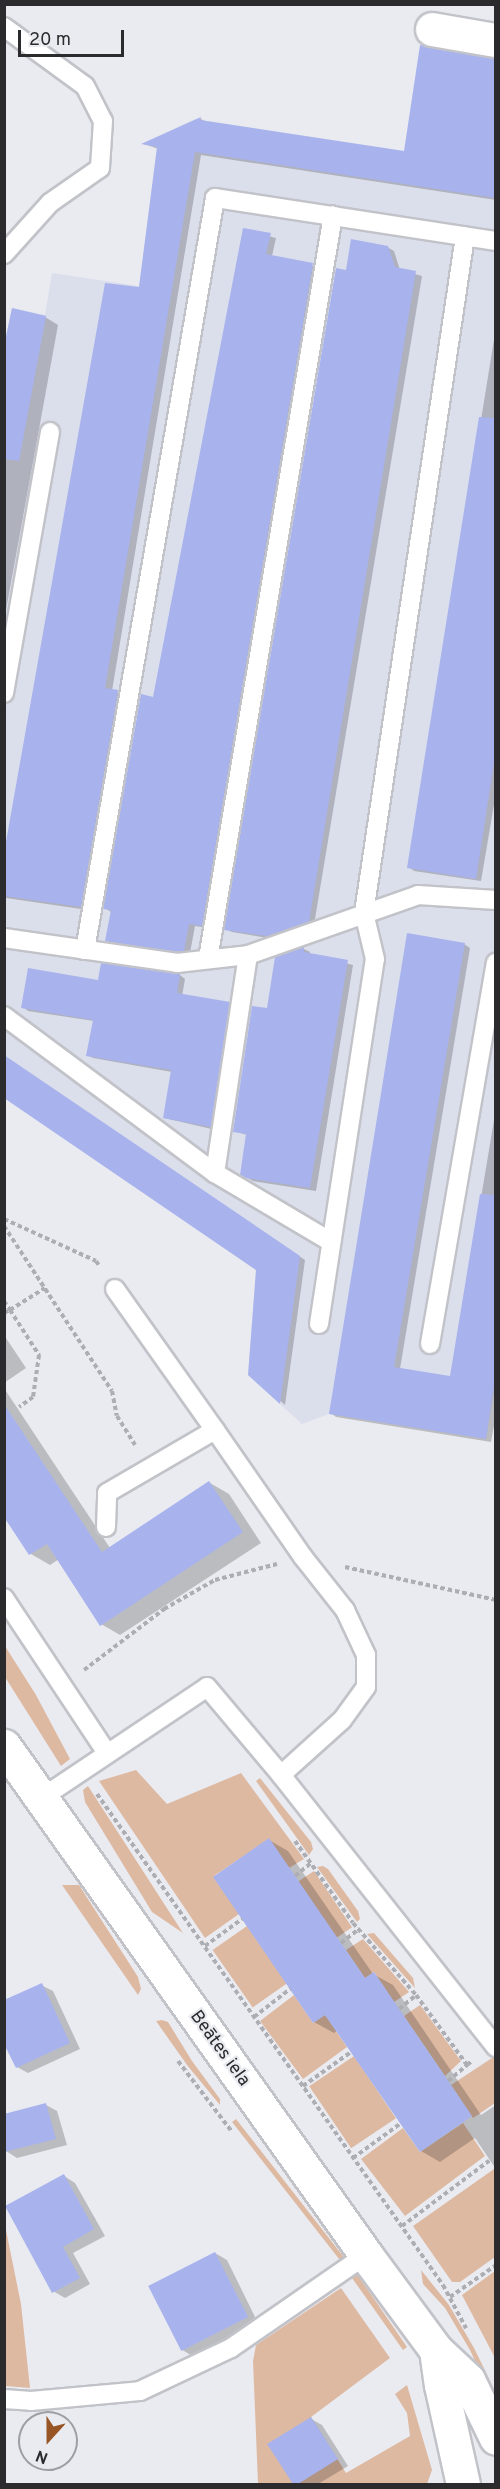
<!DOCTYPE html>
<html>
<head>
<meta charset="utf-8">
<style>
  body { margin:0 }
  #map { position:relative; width:500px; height:2489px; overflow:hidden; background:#eaebf1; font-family:Overpass,sans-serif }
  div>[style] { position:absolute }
  .built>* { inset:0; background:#dbdeeb }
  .green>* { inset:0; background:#deb9a2; transform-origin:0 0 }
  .shadow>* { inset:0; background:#0003 }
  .building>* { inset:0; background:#a8b3ed; transform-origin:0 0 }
  .path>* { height:4px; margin-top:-2px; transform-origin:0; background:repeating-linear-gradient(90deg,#adaeb3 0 4.5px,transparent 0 7.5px) }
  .roads { filter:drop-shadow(2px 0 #c2c3c9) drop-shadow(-2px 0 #c2c3c9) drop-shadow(0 2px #c2c3c9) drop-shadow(0 -2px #c2c3c9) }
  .lane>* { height:18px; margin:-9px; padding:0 9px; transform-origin:9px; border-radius:9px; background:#fff }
  .street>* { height:33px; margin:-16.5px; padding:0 16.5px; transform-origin:16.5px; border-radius:16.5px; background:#fff }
  .secondary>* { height:33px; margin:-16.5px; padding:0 16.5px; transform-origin:16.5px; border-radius:16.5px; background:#fff }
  span { translate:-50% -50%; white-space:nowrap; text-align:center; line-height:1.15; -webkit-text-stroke:4.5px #eaebf1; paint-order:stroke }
  .street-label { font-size:18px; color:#2b2b2d }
  .frame { position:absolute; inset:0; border:6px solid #2b2b2d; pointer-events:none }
  .north { position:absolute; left:18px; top:2411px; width:60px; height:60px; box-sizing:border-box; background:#eaebf1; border:2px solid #9e9ea3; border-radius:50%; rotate:201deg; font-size:16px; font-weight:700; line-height:24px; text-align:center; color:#2b2b2d }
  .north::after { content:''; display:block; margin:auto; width:21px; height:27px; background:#975424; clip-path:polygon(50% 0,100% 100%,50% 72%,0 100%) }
  .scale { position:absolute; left:18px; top:30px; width:106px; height:27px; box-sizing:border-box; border:3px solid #2b2b2d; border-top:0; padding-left:8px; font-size:18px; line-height:21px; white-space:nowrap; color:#2b2b2d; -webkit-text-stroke:4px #eaebf1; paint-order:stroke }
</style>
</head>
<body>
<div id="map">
  <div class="built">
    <div style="clip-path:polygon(195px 119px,495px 165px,496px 1379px,486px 1439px,329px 1414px,302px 1424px,248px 1375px,256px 1270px,5px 1098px,4px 346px,12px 308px,45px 315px,52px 273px,139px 286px,159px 136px)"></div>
  </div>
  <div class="green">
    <div style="clip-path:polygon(5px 1646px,36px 1695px,70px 1759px,61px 1766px,5px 1677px)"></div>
    <div style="clip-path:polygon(136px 1770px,167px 1804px,241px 1773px,304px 1859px,289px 1868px,269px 1839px,214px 1876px,239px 1914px,205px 1938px,99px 1781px)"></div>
    <div style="clip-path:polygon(260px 1778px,311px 1842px,313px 1849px,309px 1855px,256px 1781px)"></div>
    <div style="clip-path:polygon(88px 1786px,183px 1933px,152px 1912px,85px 1802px,83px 1790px)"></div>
    <div style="clip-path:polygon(323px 1866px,328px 1869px,358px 1911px,360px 1919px,357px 1922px,317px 1867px)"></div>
    <div style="left:314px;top:1871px;width:68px;height:19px;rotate:56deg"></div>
    <div style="clip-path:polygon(62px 1885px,79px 1885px,138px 1977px,141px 1989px,138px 1995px)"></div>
    <div style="left:247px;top:1926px;width:70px;height:42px;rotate:55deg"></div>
    <div style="clip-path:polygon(374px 1933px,413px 1978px,415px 1988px,367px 1934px)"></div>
    <div style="clip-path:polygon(363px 1939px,409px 1992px,394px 2002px,374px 1972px,365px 1978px,346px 1950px)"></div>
    <div style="clip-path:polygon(294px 1995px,313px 2023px,325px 2015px,347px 2047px,303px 2079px,260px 2021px)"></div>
    <div style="clip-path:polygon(420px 2005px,461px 2061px,445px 2076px,404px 2016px)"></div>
    <div style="clip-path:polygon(162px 2020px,168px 2022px,192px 2061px,220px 2099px,220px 2105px,187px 2065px,156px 2021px)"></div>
    <div style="left:354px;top:2056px;width:75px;height:54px;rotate:56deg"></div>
    <div style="clip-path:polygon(495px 2056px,495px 2103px,473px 2118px,451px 2085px)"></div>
    <div style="left:236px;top:2119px;width:175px;height:5px;rotate:52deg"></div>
    <div style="clip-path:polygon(463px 2123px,485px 2156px,405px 2216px,361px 2159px,403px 2128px,420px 2152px)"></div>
    <div style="clip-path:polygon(494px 2169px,495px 2257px,460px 2282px,452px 2282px,413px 2226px)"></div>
    <div style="clip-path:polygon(5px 2225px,21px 2304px,30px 2388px,5px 2386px)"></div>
    <div style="clip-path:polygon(421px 2270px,449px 2305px,474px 2348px,495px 2391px,495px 2404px,470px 2350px,445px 2308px,423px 2284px)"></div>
    <div style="clip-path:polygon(495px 2271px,495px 2358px,462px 2295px)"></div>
    <div style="clip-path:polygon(357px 2274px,407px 2347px,403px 2350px,352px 2278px)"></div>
    <div style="clip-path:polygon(341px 2288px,390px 2358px,311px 2417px,346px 2473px,410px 2436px,407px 2413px,395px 2394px,407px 2385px,432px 2470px,427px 2484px,258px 2484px,253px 2361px,256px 2345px)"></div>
  </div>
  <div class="shadow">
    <div style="clip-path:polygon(422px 47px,496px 59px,496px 200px,201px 155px,112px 691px,125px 696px,88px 910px,6px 898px,4px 861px,140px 288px,158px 149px,144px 144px,200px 118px,207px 123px,405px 153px)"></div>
    <div style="clip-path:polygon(244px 230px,276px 238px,272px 256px,319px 268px,208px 928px,195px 926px,190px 953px,113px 944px,107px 941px,111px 912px,105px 908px,154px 698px)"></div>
    <div style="clip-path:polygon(387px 247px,394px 251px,400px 270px,422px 276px,314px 925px,274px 939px,232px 932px,226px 929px,348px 272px)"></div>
    <div style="clip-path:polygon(45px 317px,58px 325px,4px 621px,4px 359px)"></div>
    <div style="clip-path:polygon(496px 327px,496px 793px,481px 881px,414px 871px,409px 867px)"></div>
    <div style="clip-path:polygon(464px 944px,470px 948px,400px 1369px,451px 1378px,496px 1108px,496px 1415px,491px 1442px,336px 1417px,331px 1413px)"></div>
    <div style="clip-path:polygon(304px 949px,310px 952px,309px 955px,353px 965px,316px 1191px,253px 1181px,241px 1174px,247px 1135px,234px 1131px,268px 1010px,276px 959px)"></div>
    <div style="clip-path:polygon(180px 975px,185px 979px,182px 996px,235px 1007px,216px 1130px,164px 1118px,172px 1072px,93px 1058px,87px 1055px,94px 1021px,28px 1011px,23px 1007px,99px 982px)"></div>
    <div style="clip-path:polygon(4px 1056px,305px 1260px,285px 1405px,250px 1374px,258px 1269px)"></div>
    <div style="clip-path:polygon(4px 1335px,26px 1368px,4px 1383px)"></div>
    <div style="clip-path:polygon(4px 1388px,110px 1548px,210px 1483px,229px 1494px,261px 1543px,120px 1635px,101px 1624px,59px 1559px,50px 1565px,31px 1554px,4px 1514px)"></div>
    <div style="clip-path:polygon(269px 1840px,288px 1851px,373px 1974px,393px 1985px,481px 2115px,496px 2105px,496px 2169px,475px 2138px,440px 2162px,421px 2151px,338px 2030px,334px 2033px,314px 2022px)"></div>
    <div style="clip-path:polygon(41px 1985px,53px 1991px,80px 2049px,28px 2073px,17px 2067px)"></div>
    <div style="clip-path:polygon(46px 2105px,57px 2111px,67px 2145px,17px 2158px,6px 2151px)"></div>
    <div style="clip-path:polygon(64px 2176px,75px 2183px,105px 2236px,73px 2253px,90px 2284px,65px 2298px,53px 2291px)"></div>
    <div style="clip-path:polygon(215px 2253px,227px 2260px,258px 2323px,192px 2356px,181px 2349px)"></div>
    <div style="clip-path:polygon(311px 2419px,322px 2425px,348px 2466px,318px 2484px,295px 2484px,270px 2445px)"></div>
  </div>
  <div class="building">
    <div style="clip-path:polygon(420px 45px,495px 58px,495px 198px,195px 152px,105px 688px,118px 690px,81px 907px,4px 896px,4px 853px,105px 283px,139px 287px,157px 147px,141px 144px,201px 117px,200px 120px,404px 151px)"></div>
    <div style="clip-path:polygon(243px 228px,271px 233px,266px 254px,313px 263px,202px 926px,189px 924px,184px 951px,177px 952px,105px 941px,111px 910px,103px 909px,141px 694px,153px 697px)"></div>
    <div style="clip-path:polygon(351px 239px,388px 246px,395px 267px,416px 271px,309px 922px,267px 936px,224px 930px,336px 268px,346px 270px)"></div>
    <div style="clip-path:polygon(12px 308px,46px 316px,19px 461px,4px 459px,4px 346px)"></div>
    <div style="clip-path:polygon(479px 417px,495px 418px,495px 756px,476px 879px,407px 868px)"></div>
    <div style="clip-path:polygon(407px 933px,465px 943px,394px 1367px,450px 1376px,480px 1194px,495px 1195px,495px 1379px,486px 1439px,329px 1414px)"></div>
    <div style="clip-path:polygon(304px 947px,304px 952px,348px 960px,310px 1188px,246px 1178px,240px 1175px,246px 1134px,233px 1132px,252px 1006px,267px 1008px,275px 957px)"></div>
    <div style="clip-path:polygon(101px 963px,180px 974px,177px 993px,230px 1002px,211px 1127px,163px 1118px,171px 1070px,86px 1056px,93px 1020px,21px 1008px,28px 968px,98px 980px)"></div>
    <div style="clip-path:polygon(4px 1055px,300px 1256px,280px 1404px,248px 1375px,256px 1270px,4px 1098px)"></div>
    <div style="clip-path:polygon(4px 1404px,102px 1552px,209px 1481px,243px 1532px,100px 1626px,47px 1544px,29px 1555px,4px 1517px)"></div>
    <div style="clip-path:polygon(269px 1838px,365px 1978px,374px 1972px,472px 2116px,420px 2152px,325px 2015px,313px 2023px,213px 1877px)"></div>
    <div style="clip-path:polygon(42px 1983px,70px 2043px,16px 2068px,4px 2044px,4px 2000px)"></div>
    <div style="clip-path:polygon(46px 2103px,56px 2139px,4px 2152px,4px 2114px)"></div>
    <div style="clip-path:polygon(64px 2174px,94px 2229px,63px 2247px,80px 2278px,52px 2293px,5px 2206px)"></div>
    <div style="left:215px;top:2252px;width:73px;height:75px;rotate:63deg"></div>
    <div style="clip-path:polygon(311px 2417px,338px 2459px,298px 2484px,293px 2484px,267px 2444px)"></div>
  </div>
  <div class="path">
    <div style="left:4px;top:1219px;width:101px;rotate:24.5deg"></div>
    <div style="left:96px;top:1261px;width:7px;rotate:56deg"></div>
    <div style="left:4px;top:1226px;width:197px;rotate:56.8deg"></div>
    <div style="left:112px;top:1391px;width:25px;rotate:79deg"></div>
    <div style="left:117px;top:1416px;width:34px;rotate:58deg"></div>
    <div style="left:4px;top:1301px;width:11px;rotate:56deg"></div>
    <div style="left:10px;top:1310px;width:41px;rotate:-32.2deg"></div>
    <div style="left:4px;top:1313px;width:7px;rotate:-27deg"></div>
    <div style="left:10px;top:1310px;width:54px;rotate:57.2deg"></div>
    <div style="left:39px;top:1355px;width:42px;rotate:98.1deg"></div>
    <div style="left:33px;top:1397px;width:17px;rotate:144deg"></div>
    <div style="left:345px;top:1567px;width:155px;rotate:12.3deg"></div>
    <div style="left:84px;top:1670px;width:101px;rotate:-37.3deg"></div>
    <div style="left:164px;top:1609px;width:59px;rotate:-29.6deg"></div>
    <div style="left:215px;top:1580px;width:64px;rotate:-14.5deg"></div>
    <div style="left:97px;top:1794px;width:601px;rotate:54.83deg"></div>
    <div style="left:443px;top:2285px;width:49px;rotate:61.9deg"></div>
    <div style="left:295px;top:1841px;width:100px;rotate:54.7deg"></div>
    <div style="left:353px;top:1923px;width:96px;rotate:48.8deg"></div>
    <div style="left:416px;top:1995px;width:87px;rotate:53.9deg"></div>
    <div style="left:467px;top:2065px;width:6px;rotate:-39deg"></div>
    <div style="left:295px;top:1876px;width:21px;rotate:-39deg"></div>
    <div style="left:341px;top:1943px;width:23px;rotate:-38deg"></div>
    <div style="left:205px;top:1946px;width:46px;rotate:-36.1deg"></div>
    <div style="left:399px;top:2009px;width:22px;rotate:-39deg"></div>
    <div style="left:254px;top:2017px;width:46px;rotate:-37.9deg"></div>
    <div style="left:178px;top:2061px;width:89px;rotate:52.7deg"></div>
    <div style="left:448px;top:2081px;width:25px;rotate:-40deg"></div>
    <div style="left:303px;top:2086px;width:59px;rotate:-35.3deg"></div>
    <div style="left:353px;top:2158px;width:58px;rotate:-35.9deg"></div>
    <div style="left:402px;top:2226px;width:109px;rotate:-36.8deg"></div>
    <div style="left:450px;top:2297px;width:56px;rotate:-34.8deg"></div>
  </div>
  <div class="roads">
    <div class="lane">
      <div style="left:4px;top:27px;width:100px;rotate:36.1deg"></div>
      <div style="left:85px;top:86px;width:39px;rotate:63deg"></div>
      <div style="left:103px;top:121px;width:47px;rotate:93.7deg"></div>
      <div style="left:100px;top:168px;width:61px;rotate:145deg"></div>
      <div style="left:50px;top:203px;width:69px;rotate:132deg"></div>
      <div style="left:4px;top:693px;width:265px;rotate:-80deg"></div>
      <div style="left:4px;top:938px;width:175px;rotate:8.2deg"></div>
      <div style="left:177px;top:963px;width:71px;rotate:-6.4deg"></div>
      <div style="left:248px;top:955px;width:180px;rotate:-19.4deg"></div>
      <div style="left:418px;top:895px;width:78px;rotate:3.7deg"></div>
      <div style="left:85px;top:950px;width:763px;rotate:-80.19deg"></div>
      <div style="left:215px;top:198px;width:284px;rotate:8.7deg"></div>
      <div style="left:208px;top:959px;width:754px;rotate:-80.46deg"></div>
      <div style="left:4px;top:1016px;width:263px;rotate:36.7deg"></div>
      <div style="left:215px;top:1173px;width:135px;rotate:30.7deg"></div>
      <div style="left:215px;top:1173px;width:220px;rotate:-81.4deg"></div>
      <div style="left:115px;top:1289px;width:173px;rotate:54.7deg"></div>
      <div style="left:319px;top:1324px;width:369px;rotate:-81.3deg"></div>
      <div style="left:375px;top:959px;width:47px;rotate:-103.4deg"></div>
      <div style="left:364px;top:913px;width:684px;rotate:-81.51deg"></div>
      <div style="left:430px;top:1344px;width:387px;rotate:-80.2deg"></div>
      <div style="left:106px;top:1527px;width:34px;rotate:-88deg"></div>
      <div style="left:107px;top:1493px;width:125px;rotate:-30.3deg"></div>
      <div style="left:215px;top:1430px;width:155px;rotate:55.3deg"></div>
      <div style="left:303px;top:1557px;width:68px;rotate:51.6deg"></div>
      <div style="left:345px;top:1610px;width:50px;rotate:65deg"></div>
      <div style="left:366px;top:1655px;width:32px;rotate:90deg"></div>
      <div style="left:366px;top:1687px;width:41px;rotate:126deg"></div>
      <div style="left:342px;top:1720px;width:82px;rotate:138deg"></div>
      <div style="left:4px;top:1598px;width:186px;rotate:56.4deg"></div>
      <div style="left:40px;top:1799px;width:201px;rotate:-33.8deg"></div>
      <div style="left:207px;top:1687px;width:115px;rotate:49.9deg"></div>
      <div style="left:281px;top:1775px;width:347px;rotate:51.7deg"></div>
      <div style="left:4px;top:2399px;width:27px;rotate:4deg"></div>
      <div style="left:31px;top:2401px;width:109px;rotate:-5.2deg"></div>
      <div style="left:140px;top:2391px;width:101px;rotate:-25.3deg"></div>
      <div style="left:231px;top:2348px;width:164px;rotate:-34.6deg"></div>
    </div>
    <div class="street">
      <div style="left:432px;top:29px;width:65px;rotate:9.8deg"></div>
    </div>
    <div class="secondary">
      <div style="left:4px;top:1746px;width:625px;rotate:54.58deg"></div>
      <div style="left:366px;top:2255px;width:118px;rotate:53.6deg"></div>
      <div style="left:436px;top:2350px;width:44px;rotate:43.2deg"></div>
      <div style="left:468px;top:2380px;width:64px;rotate:64.2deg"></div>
      <div style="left:436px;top:2350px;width:35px;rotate:82deg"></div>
      <div style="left:441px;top:2385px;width:101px;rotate:77.5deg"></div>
    </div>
  </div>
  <div class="street-label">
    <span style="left:219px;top:2049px;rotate:54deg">Beātes iela</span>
  </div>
  <div class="frame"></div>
  <div class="north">N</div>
  <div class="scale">20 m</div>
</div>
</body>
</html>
